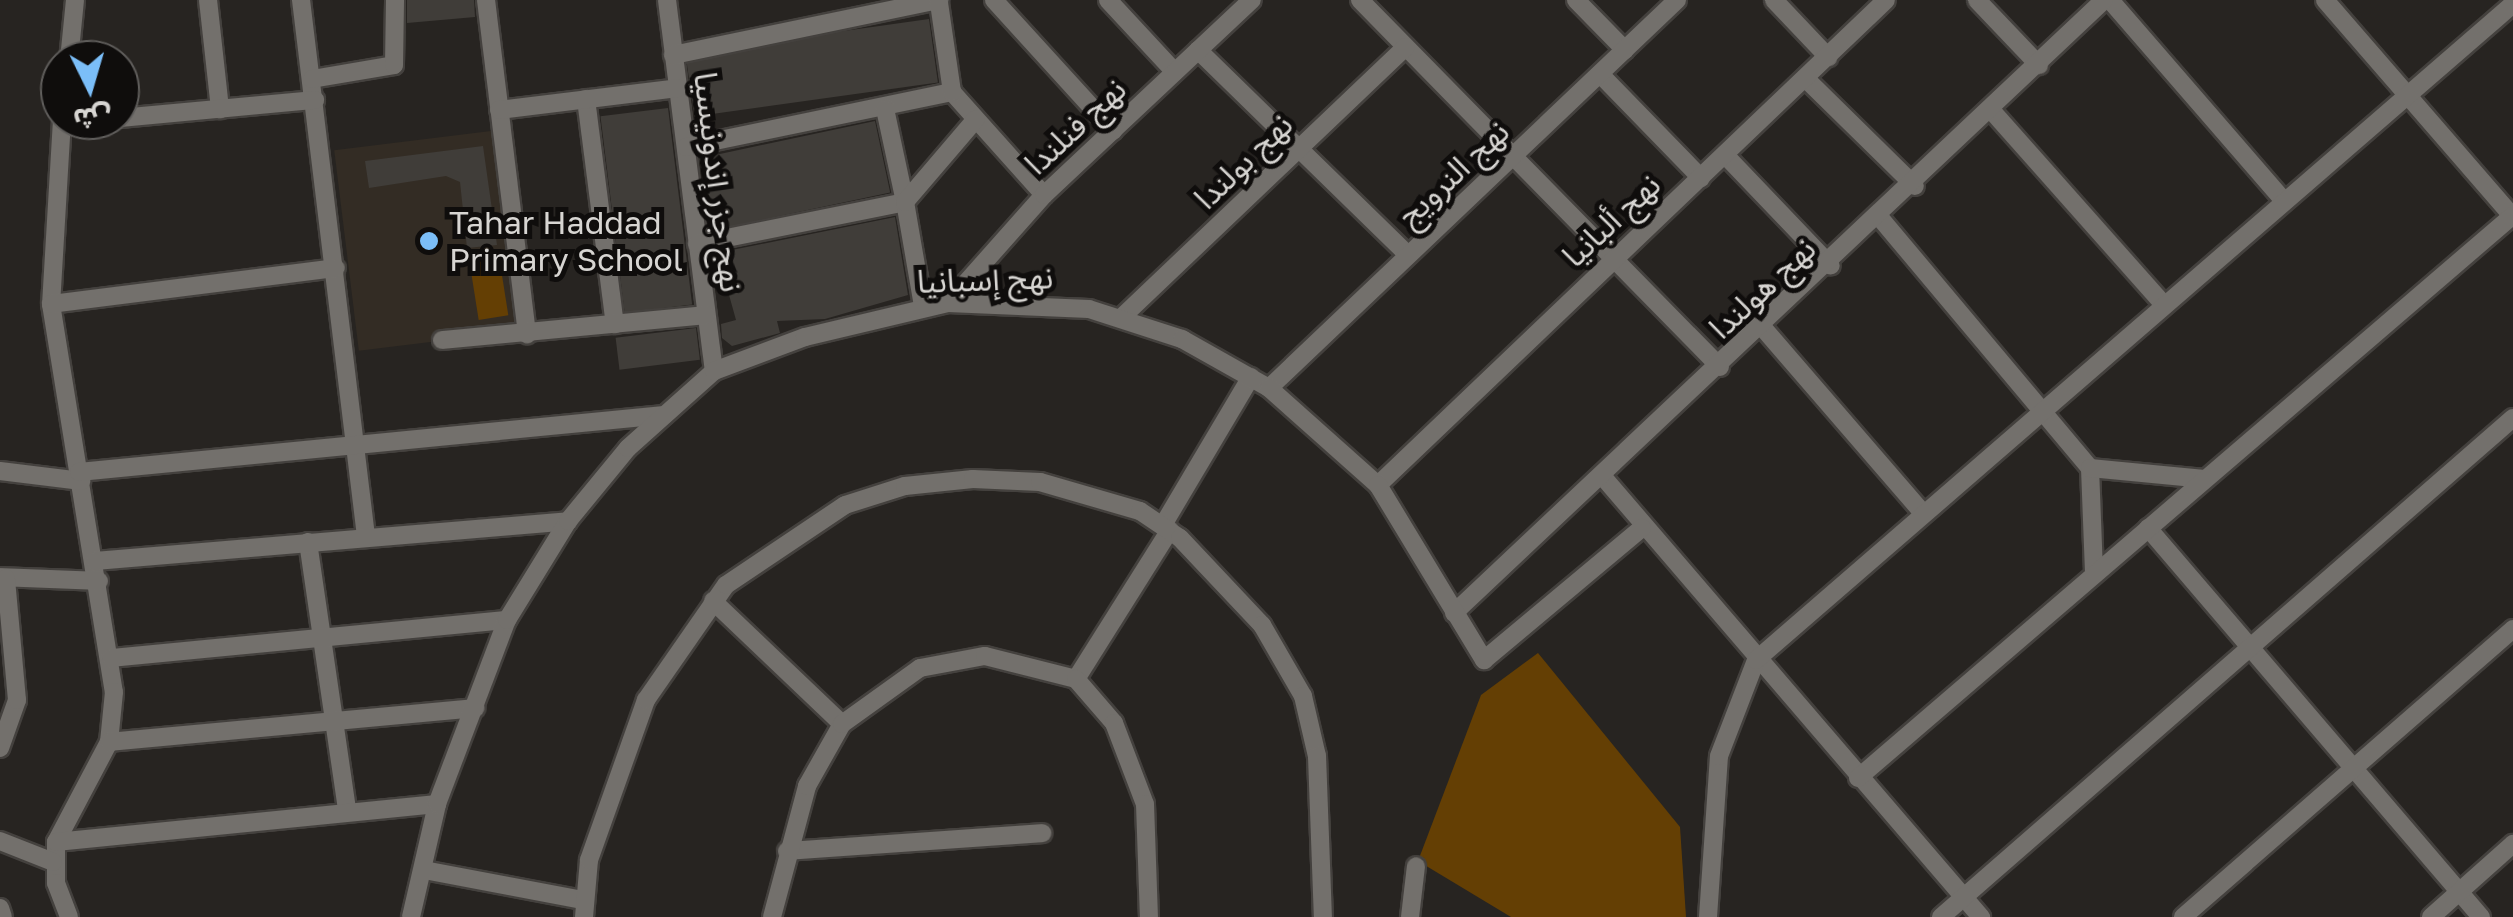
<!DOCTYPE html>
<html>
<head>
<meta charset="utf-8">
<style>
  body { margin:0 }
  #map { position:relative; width:2513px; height:917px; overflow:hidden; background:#272421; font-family:"Golos Text","Noto Sans Arabic",sans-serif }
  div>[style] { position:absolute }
  .built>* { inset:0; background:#332c24; transform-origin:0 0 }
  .green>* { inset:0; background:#643f04; transform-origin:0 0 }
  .building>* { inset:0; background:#403d39; transform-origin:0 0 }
  .roads { filter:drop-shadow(2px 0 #44413e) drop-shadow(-2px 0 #44413e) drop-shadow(0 2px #44413e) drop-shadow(0 -2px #44413e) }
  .street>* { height:18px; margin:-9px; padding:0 9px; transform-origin:9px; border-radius:9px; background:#73706c }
  .dots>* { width:28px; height:28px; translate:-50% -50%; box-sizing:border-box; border:5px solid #0f0d0c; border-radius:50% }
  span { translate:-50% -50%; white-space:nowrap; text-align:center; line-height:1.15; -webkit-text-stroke:10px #0f0d0c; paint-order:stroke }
  .street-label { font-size:32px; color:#d7d5d2 }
  .poi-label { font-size:32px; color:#d7d5d2 }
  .left { translate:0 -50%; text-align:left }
  .north { position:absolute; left:40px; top:40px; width:100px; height:100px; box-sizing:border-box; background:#0f0d0c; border:2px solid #5f5d5b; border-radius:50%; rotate:175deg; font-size:28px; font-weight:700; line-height:40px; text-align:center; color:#d7d5d2 }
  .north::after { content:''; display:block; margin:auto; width:35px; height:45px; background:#7bbef8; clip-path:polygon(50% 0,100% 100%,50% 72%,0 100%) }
</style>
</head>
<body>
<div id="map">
  <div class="built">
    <div style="left:499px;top:130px;width:202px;height:166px;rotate:83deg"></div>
  </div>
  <div class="green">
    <div style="left:498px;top:250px;width:66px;height:30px;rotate:81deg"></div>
    <div style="clip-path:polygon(1538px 653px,1680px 827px,1686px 917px,1511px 917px,1418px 861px,1481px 695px)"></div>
  </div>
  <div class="building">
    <div style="clip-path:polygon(407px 0,474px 0,475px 17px,407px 23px)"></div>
    <div style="left:929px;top:19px;width:64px;height:246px;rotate:82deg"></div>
    <div style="left:668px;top:108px;width:198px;height:68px;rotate:83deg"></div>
    <div style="left:875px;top:121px;width:73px;height:180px;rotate:78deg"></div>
    <div style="clip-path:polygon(483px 146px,497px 245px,467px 248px,460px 182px,446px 176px,369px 188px,365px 161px)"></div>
    <div style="clip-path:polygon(895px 217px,908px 295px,825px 319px,777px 321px,780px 333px,732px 346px,722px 338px,721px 324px,736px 320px,726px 284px,716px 285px,712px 254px)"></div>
    <div style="left:696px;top:328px;width:32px;height:81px;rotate:83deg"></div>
  </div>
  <div class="roads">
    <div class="street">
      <div style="left:208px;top:0;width:110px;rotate:83.7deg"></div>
      <div style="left:301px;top:0;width:540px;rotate:83.09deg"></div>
      <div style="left:486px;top:0;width:337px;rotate:83deg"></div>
      <div style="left:667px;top:0;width:374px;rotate:82.8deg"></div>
      <div style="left:994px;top:0;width:177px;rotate:47.7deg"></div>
      <div style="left:1108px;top:0;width:98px;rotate:47.1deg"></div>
      <div style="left:1360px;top:0;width:514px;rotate:45.55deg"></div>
      <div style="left:1576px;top:0;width:70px;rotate:45.6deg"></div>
      <div style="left:1774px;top:0;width:79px;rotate:46.5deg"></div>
      <div style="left:1977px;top:0;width:90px;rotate:46.4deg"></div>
      <div style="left:2110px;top:0;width:266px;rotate:49.1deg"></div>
      <div style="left:2325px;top:0;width:287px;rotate:49.1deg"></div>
      <div style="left:1198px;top:50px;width:293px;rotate:44.3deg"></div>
      <div style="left:673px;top:55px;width:272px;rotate:-11.7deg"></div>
      <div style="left:69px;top:60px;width:60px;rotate:-84.3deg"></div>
      <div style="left:1600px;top:74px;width:145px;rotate:45.8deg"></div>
      <div style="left:1805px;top:78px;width:154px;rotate:44.5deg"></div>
      <div style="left:312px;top:79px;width:83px;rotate:-9.7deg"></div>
      <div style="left:394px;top:65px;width:65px;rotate:-89.1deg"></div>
      <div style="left:952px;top:92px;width:138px;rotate:48.2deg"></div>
      <div style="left:586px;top:99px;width:227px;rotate:82.7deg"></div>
      <div style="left:499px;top:110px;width:180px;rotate:-7deg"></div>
      <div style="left:1992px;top:111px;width:259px;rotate:48.4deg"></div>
      <div style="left:120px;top:118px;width:196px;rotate:-5.3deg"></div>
      <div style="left:62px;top:120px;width:184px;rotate:93.4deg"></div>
      <div style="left:51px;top:304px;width:393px;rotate:80.8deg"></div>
      <div style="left:114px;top:692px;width:50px;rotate:95.7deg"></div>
      <div style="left:109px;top:742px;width:113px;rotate:117.9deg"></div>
      <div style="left:56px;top:842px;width:41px;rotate:90deg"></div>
      <div style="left:56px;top:883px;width:36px;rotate:69deg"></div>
      <div style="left:62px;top:124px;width:41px;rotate:-5.6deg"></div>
      <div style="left:686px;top:147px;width:272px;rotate:-11.7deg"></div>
      <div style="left:952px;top:92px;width:90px;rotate:-98.3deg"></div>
      <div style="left:1725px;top:155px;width:153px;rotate:46.3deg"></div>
      <div style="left:1881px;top:219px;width:325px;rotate:50deg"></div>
      <div style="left:2090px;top:468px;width:103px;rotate:87.8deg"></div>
      <div style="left:697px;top:244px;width:212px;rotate:-11.4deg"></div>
      <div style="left:905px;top:202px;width:95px;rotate:-102.1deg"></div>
      <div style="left:948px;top:303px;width:144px;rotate:-48.4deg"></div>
      <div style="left:1044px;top:195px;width:285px;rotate:-43.2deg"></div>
      <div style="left:51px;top:304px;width:287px;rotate:-7.2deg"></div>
      <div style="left:923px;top:306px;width:106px;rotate:-99.8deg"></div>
      <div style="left:905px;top:202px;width:109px;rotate:-49.5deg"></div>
      <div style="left:1121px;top:318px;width:393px;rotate:-43.6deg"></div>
      <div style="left:1764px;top:329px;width:242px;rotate:49.2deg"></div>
      <div style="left:442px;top:340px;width:265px;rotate:-5.4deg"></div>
      <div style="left:1269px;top:388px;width:563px;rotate:-43.56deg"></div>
      <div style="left:2090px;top:468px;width:115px;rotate:5.5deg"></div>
      <div style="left:0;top:471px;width:82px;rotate:7deg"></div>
      <div style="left:79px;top:472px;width:588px;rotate:-5.57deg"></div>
      <div style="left:1604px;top:478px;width:579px;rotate:49.35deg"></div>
      <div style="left:1378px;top:485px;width:702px;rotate:-43.67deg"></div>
      <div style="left:1163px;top:525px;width:172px;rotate:-59.3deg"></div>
      <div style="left:2148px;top:528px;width:512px;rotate:49.44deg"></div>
      <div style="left:308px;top:542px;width:271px;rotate:81.7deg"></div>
      <div style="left:95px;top:561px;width:475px;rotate:-4.8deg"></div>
      <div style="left:0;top:577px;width:99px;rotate:2.3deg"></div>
      <div style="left:713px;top:601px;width:178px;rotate:43.6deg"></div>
      <div style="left:1454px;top:613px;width:893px;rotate:-43.32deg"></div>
      <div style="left:111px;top:658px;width:398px;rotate:-5.5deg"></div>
      <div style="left:1076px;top:679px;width:176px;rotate:-57.8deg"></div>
      <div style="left:109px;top:742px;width:368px;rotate:-5.3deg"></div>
      <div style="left:0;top:748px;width:51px;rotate:-70.5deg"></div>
      <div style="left:17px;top:700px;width:122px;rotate:-95.2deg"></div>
      <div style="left:1858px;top:778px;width:862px;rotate:-40.67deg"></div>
      <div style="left:0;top:841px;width:57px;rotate:21.6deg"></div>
      <div style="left:56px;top:842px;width:383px;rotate:-5.7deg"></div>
      <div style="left:787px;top:851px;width:256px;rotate:-4deg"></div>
      <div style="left:424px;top:870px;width:162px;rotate:10.7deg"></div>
      <div style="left:0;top:908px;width:9px;rotate:72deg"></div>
      <div style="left:411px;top:917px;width:116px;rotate:-77deg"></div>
      <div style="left:437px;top:804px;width:197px;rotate:-69.2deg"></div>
      <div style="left:507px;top:620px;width:116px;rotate:-58.4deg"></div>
      <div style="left:568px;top:521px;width:94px;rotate:-50.6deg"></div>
      <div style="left:628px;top:448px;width:115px;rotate:-41.8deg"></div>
      <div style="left:714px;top:371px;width:97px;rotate:-20.5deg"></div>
      <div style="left:805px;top:337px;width:147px;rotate:-13.4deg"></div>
      <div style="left:948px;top:303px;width:141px;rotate:2.4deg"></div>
      <div style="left:1089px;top:309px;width:98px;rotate:17.9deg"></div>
      <div style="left:1182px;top:339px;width:100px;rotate:29.4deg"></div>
      <div style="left:1269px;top:388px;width:146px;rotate:41.7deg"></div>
      <div style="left:1378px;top:485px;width:205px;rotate:58.8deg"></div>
      <div style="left:1484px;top:660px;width:206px;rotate:-39.9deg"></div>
      <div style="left:584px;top:917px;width:57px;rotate:-85deg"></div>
      <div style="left:589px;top:860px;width:170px;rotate:-70.4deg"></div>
      <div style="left:646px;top:700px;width:140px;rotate:-55.2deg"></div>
      <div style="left:726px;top:585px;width:143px;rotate:-33.9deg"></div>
      <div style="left:845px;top:505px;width:63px;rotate:-17.6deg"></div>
      <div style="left:905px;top:486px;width:68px;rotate:-5.9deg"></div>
      <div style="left:973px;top:479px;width:67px;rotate:2.6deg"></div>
      <div style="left:1040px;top:482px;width:104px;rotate:16.2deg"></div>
      <div style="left:1140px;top:511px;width:48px;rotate:34deg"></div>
      <div style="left:1180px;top:538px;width:120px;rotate:46.7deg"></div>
      <div style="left:1262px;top:625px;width:82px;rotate:60deg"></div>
      <div style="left:1303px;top:696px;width:62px;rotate:76.9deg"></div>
      <div style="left:1317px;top:756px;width:161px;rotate:87.9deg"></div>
      <div style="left:772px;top:917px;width:136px;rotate:-75deg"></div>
      <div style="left:807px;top:786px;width:71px;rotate:-60.6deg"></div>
      <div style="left:842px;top:724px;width:96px;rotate:-35.7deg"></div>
      <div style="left:920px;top:668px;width:66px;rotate:-10.5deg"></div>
      <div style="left:985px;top:656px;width:94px;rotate:14.2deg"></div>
      <div style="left:1076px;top:679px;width:58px;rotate:49.2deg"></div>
      <div style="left:1114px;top:723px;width:87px;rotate:69.1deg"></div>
      <div style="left:1145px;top:804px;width:113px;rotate:88deg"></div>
      <div style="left:1410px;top:917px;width:51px;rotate:-83.3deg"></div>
      <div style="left:1708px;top:917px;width:161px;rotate:-86.1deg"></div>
      <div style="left:1719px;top:756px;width:103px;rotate:-68.9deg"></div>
      <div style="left:1756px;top:660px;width:1002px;rotate:-40.91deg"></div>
      <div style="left:1941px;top:917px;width:759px;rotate:-41.1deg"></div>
      <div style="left:2183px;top:917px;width:438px;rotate:-41.1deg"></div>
      <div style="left:2431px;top:917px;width:110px;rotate:-41.7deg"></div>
    </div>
  </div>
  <div class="dots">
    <div style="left:429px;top:241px;background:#7bbef8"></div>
  </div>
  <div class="street-label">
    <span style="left:1075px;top:126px;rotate:-43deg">نهج فنلندا</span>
    <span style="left:1243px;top:161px;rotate:-44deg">نهج بولندا</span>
    <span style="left:1453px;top:173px;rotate:-43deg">نهج النرويج</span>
    <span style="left:719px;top:182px;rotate:83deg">نهج جزر إندونيسيا</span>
    <span style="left:1611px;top:220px;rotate:-43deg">نهج ألبانيا</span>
    <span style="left:985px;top:279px;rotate:-2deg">نهج إسبانيا</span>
    <span style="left:1762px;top:288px;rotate:-43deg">نهج هولندا</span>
  </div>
  <div class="poi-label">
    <span class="left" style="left:449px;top:241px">Tahar Haddad<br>Primary School</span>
  </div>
  <div class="north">ش</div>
</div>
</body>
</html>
